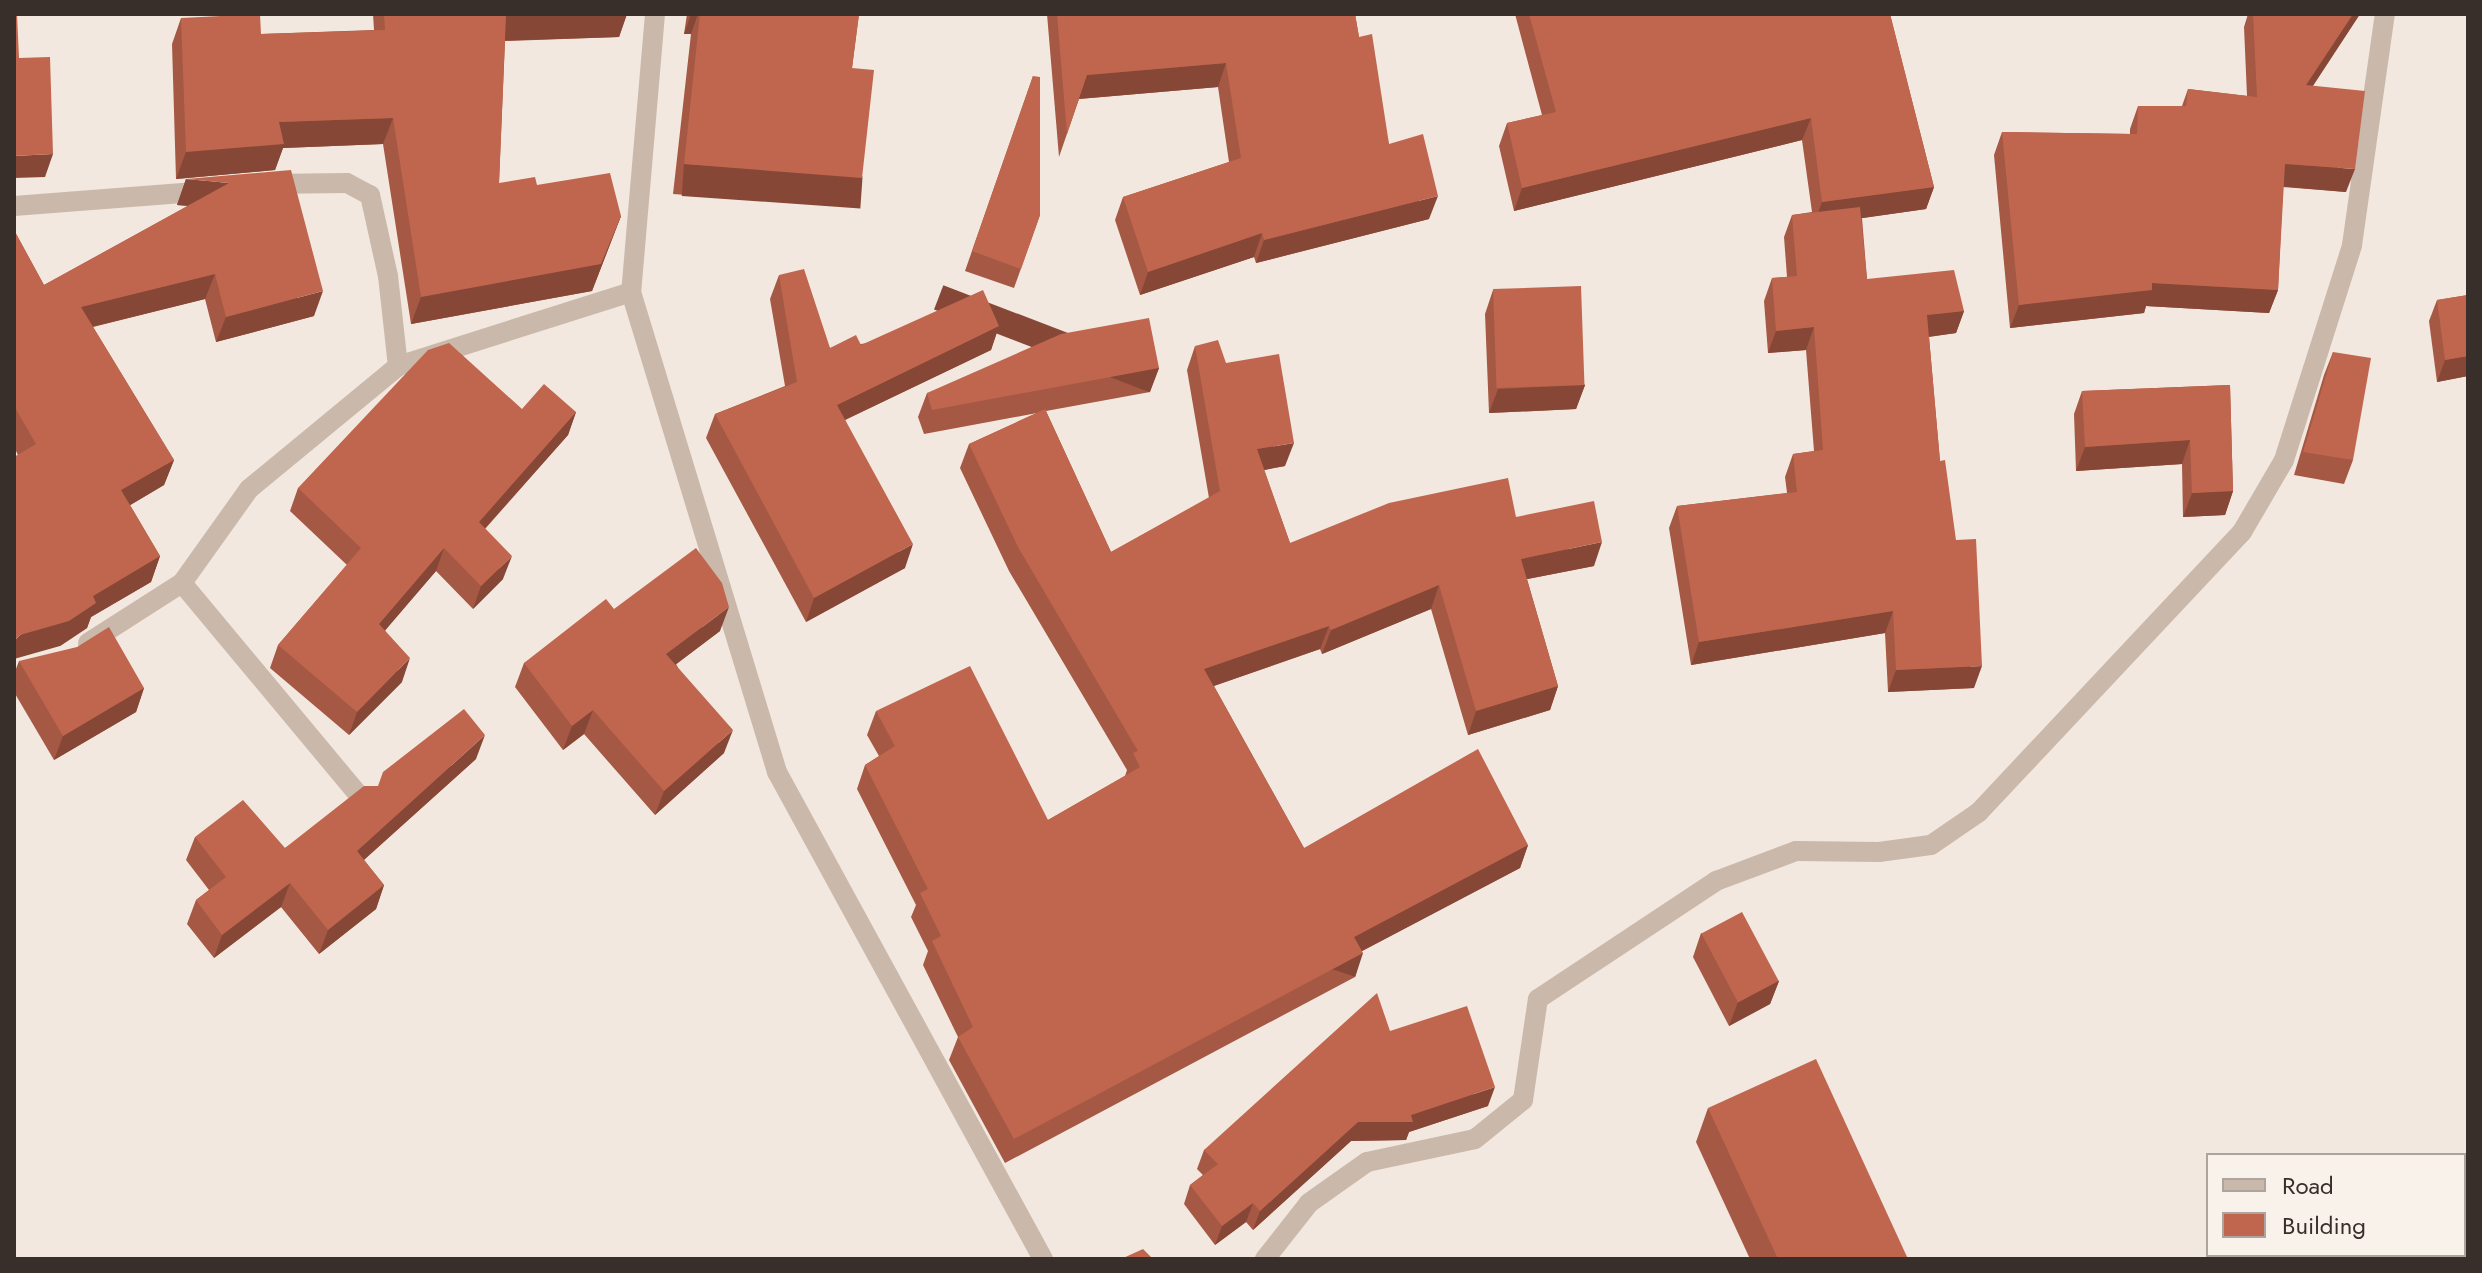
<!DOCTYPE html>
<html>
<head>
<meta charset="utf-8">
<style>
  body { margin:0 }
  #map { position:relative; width:2482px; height:1273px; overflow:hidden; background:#f2e8df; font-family:Jost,sans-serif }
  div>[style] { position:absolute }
  .street>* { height:20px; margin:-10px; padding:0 10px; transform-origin:10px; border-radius:10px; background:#cab8ab }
  .wall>* { inset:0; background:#a55843 }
  .shaded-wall>* { inset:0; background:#864737; transform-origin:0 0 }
  .building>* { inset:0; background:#c0664e; transform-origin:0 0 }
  span { translate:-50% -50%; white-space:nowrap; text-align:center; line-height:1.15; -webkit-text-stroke:7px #f9f2eb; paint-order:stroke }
  .frame { position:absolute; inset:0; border:16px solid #382e2a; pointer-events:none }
  .legend { position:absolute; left:2206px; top:1153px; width:260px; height:104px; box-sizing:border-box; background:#f9f2eb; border:2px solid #aca49e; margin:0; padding:10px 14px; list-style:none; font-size:24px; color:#382e2a }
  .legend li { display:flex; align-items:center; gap:16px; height:40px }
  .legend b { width:40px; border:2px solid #aca49e }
</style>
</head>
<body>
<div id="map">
  <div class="street">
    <div style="left:655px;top:14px;width:279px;rotate:94.9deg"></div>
    <div style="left:631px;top:292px;width:502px;rotate:73.08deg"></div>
    <div style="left:777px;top:772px;width:555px;rotate:61.36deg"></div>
    <div style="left:267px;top:184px;width:80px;rotate:-0.7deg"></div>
    <div style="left:347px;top:183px;width:26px;rotate:28deg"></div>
    <div style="left:370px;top:195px;width:83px;rotate:77.5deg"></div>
    <div style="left:388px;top:276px;width:91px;rotate:83.7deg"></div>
    <div style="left:14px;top:206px;width:195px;rotate:-4.4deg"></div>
    <div style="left:182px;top:583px;width:281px;rotate:50.2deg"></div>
    <div style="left:88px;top:643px;width:112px;rotate:-32.6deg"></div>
    <div style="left:182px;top:583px;width:115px;rotate:-54.5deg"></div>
    <div style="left:249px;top:489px;width:193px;rotate:-39.5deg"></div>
    <div style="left:398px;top:366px;width:244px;rotate:-17.6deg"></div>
    <div style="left:1265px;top:1259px;width:71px;rotate:-51.8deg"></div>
    <div style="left:1309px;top:1203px;width:71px;rotate:-35.3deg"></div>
    <div style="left:1367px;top:1162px;width:110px;rotate:-12deg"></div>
    <div style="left:1475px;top:1139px;width:62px;rotate:-39.1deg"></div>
    <div style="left:1523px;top:1100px;width:102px;rotate:-81.6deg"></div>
    <div style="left:1538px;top:999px;width:214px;rotate:-33.5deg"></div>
    <div style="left:1716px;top:881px;width:85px;rotate:-20.6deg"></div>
    <div style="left:1796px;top:851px;width:83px;rotate:0.7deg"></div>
    <div style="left:1879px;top:852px;width:52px;rotate:-7.7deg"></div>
    <div style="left:1931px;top:845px;width:58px;rotate:-34.5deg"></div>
    <div style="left:1979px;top:812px;width:384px;rotate:-46.8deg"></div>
    <div style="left:2242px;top:532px;width:83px;rotate:-59.7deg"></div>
    <div style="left:2284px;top:460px;width:225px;rotate:-72.4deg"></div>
    <div style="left:2352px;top:245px;width:233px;rotate:-81.9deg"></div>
  </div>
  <div class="wall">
    <div style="clip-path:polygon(373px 14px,627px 14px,619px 37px,505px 41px,499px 183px,537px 185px,621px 216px,592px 291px,411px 324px,383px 144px,283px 148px,275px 170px,176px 179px,172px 44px,181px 18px,261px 34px,374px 30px)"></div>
    <div style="clip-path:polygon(687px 14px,859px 14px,852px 68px,862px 178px,851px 207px,673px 194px,691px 34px,684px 34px)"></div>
    <div style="clip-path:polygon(1047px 14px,1355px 14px,1359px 37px,1389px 144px,1429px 219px,1256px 263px,1254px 257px,1140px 295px,1115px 220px,1123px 197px,1229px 162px,1218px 87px,1079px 99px,1059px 157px)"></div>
    <div style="clip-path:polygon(1515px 14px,1890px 14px,1934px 187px,1926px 209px,1862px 218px,1867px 279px,1964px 311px,1956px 333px,1929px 337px,1940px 461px,1974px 688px,1888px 692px,1885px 633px,1691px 665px,1669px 528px,1677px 506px,1787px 493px,1785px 477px,1793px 454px,1814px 451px,1806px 350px,1768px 353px,1764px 301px,1772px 278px,1787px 277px,1784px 237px,1792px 215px,1812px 212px,1802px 140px,1514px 211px,1499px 146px,1507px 123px,1542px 115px)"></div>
    <div style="clip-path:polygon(2248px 14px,2360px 14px,2313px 86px,2346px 192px,2283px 187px,2278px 290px,2269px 313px,2146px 306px,2144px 313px,2010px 328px,1994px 155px,2002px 132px,2130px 134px,2130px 129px,2138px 106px,2182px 106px,2188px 89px,2247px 96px,2244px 27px)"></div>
    <div style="clip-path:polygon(1033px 76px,1040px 215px,1014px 288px,965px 271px)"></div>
    <div style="clip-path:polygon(186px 179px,314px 316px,216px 342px,205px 299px,93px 327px,174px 460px,164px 485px,130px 505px,160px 556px,151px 582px,91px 617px,87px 628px,60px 646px,18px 455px,14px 447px,14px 230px,44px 285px,188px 206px,177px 205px)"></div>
    <div style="clip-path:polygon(779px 275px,830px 348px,999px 326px,991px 350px,845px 420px,905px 568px,806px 622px,706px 438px,715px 414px,785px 386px,770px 299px)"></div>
    <div style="clip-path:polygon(1493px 290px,1585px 385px,1576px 409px,1489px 413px,1485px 314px)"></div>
    <div style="clip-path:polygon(2468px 295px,2468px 376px,2437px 382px,2429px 321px,2437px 300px)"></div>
    <div style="clip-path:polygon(1195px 346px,1226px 363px,1285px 466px,1264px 470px,1290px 543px,1516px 517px,1594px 566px,1527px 579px,1558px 686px,1550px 710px,1468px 735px,1431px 609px,1322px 654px,1320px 649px,1214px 686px,1304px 848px,1528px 845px,1520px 868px,1362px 951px,1355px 977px,1005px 1163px,949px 1060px,958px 1037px,923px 965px,928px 951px,911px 917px,916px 905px,857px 789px,865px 765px,879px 756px,867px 735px,876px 711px,1048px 820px,1125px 776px,1127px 770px,1009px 571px,960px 468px,969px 444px,1037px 413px,924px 434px,918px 417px,927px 393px,1159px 368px,1150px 392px,1046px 411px,1111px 552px,1209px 498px,1187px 370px)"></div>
    <div style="clip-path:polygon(2333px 352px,2353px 460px,2344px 484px,2294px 475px,2324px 375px)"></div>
    <div style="clip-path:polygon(2230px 385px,2233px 491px,2225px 515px,2183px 517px,2182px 464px,2076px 471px,2074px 414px,2082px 391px)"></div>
    <div style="clip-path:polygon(522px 409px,576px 412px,568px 435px,485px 529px,503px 579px,473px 609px,436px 571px,385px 630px,402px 682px,349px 735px,270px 668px,278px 645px,347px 565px,290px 511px,298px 488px)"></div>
    <div style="clip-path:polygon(614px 609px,720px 631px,676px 664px,724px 753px,655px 815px,584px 734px,563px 750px,515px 687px,524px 663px)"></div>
    <div style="clip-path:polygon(19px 661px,144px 688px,136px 712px,54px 760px,14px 692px,14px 674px)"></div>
    <div style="clip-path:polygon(476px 759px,364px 860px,384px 885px,376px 909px,319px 954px,281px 907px,214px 958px,187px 924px,196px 900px,209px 890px,186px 860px,195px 837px,285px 848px,378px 786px)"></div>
    <div style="clip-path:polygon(1701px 933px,1779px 981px,1770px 1004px,1729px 1026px,1693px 957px)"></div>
    <div style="clip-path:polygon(1390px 1031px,1488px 1106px,1409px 1132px,1406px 1140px,1351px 1141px,1253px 1230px,1246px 1222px,1215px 1245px,1184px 1204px,1190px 1185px,1203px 1175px,1197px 1169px,1204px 1150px)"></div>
    <div style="clip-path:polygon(1708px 1108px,1908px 1259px,1750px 1259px,1696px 1142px)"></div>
  </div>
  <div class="shaded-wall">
    <div style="clip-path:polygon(531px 14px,627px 14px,619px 37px,496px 41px,506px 15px)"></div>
    <div style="clip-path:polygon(691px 14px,698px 14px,691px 34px,684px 34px)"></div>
    <div style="clip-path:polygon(2353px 14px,2360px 14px,2298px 108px,2306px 85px)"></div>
    <div style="clip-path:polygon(1226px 63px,1218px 87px,1078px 99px,1087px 75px)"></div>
    <div style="clip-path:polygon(393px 118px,383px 144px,283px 148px,275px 170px,176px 179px,186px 152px,279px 122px)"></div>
    <div style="clip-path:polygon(1811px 118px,1802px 140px,1514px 211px,1522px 188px)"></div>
    <div style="clip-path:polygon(53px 154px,45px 177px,14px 178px,14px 156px)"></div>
    <div style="left:684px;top:164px;width:179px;height:32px;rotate:4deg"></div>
    <div style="clip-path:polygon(2285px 164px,2355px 169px,2346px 192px,2276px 186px)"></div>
    <div style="clip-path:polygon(186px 179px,229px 183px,220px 208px,177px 205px)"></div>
    <div style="clip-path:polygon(1934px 187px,1926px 209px,1814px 225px,1822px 202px)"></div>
    <div style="clip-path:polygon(1438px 196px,1429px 219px,1256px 263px,1264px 240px)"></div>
    <div style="clip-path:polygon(621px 216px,592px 291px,411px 324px,421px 297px)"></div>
    <div style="clip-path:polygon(1262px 233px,1254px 257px,1140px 295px,1148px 272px)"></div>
    <div style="clip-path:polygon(215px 274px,205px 299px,71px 332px,81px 307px)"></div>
    <div style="clip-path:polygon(2152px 283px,2278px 290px,2269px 313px,2146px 306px,2144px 313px,2010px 328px,2019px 305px)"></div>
    <div style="clip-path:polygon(323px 291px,314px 316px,216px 342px,226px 317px)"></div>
    <div style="clip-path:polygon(1964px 311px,1956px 333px,1919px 338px,1927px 315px)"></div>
    <div style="clip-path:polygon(999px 326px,991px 350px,828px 428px,837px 405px)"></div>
    <div style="clip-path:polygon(1814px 327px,1806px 350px,1768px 353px,1776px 331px)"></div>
    <div style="clip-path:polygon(2468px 356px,2468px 376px,2437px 382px,2445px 360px)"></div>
    <div style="left:1159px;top:368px;width:26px;height:231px;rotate:111deg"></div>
    <div style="clip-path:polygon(1585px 385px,1576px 409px,1489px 413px,1498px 389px)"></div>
    <div style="clip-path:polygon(576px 412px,568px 435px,470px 545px,479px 522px)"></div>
    <div style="clip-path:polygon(2190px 440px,2182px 464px,2076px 471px,2085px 447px)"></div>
    <div style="clip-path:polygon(1294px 443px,1285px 466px,1248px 473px,1257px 449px)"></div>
    <div style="clip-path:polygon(174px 460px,164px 485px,112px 516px,121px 490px)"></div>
    <div style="clip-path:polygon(2233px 491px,2225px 515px,2183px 517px,2192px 493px)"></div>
    <div style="clip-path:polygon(1602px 542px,1594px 566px,1513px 582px,1521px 559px)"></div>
    <div style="clip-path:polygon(913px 544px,905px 568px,806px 622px,814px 598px)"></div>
    <div style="clip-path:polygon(444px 548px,436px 571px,371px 647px,379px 624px)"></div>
    <div style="clip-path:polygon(160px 556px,151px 582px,91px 617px,87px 628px,60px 646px,14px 659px,14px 641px,20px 635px,93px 596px)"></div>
    <div style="clip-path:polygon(512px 556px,503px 579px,473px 609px,481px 586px)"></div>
    <div style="clip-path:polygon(1439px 585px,1431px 609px,1322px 654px,1331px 630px)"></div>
    <div style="clip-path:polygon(729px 607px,720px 631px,658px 678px,666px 654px)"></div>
    <div style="clip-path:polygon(1893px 611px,1885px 633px,1691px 665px,1699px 642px)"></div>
    <div style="clip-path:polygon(1329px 626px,1320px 649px,1196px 692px,1204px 669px)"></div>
    <div style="clip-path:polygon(410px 658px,402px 682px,349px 735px,357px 712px)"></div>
    <div style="clip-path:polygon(1982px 666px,1974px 688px,1888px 692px,1896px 670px)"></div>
    <div style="clip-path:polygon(1558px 686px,1550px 710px,1468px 735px,1476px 711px)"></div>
    <div style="clip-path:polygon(144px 688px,136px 712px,54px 760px,63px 736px)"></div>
    <div style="clip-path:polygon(593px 710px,584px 734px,563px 750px,572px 726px)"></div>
    <div style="clip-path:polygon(733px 730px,724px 753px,655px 815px,664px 791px)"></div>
    <div style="clip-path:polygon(485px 735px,476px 759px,348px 874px,357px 851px)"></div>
    <div style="clip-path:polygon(1528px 845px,1520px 868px,1345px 960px,1354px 937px)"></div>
    <div style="clip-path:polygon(290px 883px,281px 907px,214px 958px,222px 935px)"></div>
    <div style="clip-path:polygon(384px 885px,376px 909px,319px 954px,328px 930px)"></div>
    <div style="left:1363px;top:953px;width:25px;height:395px;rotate:108deg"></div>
    <div style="clip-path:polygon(1779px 981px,1770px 1004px,1729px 1026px,1738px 1002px)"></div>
    <div style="clip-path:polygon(1495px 1087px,1488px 1106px,1409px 1132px,1406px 1140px,1351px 1141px,1253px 1230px,1260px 1211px,1358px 1122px,1411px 1115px)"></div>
    <div style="clip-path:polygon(1253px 1203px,1246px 1222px,1215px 1245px,1222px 1226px)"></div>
  </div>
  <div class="building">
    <div style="clip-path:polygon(14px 14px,17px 14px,19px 58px,50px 57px,53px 154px,14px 156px)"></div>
    <div style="clip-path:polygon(260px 14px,261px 34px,385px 30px,384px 14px,531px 14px,506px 15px,499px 183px,535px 177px,537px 185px,610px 173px,621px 216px,601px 264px,421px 297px,393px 118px,279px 122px,284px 144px,186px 152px,181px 18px)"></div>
    <div style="clip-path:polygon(700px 14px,859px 14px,852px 68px,874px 70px,862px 178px,684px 164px)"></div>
    <div style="clip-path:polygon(1057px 14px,1355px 14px,1359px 37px,1372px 34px,1389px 144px,1423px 134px,1438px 196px,1264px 240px,1262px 233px,1148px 272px,1123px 197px,1241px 158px,1226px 63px,1087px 75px,1067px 134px)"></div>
    <div style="clip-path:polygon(1529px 14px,1890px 14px,1934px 187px,1822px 202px,1811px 118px,1522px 188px,1507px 123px,1556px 112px)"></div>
    <div style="clip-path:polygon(2253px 14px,2353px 14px,2306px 85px,2365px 91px,2355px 169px,2285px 164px,2278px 290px,2152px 283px,2152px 290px,2019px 305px,2002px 132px,2137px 134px,2138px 106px,2186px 106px,2188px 89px,2257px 97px)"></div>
    <div style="clip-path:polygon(1033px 76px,1040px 77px,1040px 215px,1021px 269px,972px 251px)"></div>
    <div style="clip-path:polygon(291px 170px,323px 291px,226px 317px,215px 274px,81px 307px,174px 460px,121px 490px,160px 556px,93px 596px,96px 603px,69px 621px,20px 635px,14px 641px,14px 457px,36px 444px,14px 406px,14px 230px,44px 285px,229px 183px,186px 179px)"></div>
    <div style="clip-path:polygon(1860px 207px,1867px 279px,1954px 270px,1964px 311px,1927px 315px,1940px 461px,1945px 460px,1956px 540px,1976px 539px,1982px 666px,1896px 670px,1893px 611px,1699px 642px,1677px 506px,1797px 492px,1793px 454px,1823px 450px,1814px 327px,1776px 331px,1772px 278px,1797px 276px,1792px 215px)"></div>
    <div style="clip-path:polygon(804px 269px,830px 348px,856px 335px,861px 345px,983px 290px,999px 326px,837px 405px,913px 544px,814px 598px,715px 414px,797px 382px,779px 275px)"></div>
    <div style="left:1581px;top:286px;width:99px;height:88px;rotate:88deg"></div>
    <div style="clip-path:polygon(2468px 295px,2468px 356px,2445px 360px,2437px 300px)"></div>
    <div style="clip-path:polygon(1149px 318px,1159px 368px,932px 410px,927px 393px,1061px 334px)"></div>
    <div style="clip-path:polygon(1218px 340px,1226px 363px,1279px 354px,1294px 443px,1257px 449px,1290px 543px,1389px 503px,1508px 478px,1516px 517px,1594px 501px,1602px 542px,1521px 559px,1558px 686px,1476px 711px,1439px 585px,1331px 630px,1329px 626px,1204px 669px,1304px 848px,1478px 749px,1528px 845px,1354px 937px,1363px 953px,1014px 1139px,958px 1037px,973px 1027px,932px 941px,941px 936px,920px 893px,928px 889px,865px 765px,895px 746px,876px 711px,970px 666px,1048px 820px,1140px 767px,1133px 753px,1138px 751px,1018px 547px,969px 444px,1045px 409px,1111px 552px,1220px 491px,1195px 346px)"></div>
    <div style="clip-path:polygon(449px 343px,522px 409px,544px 384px,576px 412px,479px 522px,512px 556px,481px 586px,444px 548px,379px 624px,410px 658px,357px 712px,278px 645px,361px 548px,298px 488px,428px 350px)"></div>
    <div style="clip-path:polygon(2333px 352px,2371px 358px,2353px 460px,2303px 452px)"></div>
    <div style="clip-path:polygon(2230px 385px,2233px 491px,2192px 493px,2190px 440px,2085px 447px,2082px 391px)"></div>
    <div style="clip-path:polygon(696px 548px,722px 583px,729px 607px,666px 654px,733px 730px,664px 791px,593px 710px,572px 726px,524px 663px,606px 599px,614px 609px)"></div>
    <div style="clip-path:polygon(109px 627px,144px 688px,63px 736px,19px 661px,77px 647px)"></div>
    <div style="clip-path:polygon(464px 709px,485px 735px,357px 851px,384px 885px,328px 930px,290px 883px,222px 935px,196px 900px,226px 877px,195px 837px,243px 800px,285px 848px,364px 786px,378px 786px,383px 772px)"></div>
    <div style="left:1742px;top:912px;width:78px;height:46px;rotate:62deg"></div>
    <div style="clip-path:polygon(1377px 993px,1390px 1031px,1467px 1006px,1495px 1087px,1411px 1115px,1413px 1122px,1358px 1122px,1260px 1211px,1253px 1203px,1222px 1226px,1190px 1185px,1218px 1164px,1204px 1150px)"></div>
    <div style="clip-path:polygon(1816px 1059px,1908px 1259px,1778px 1259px,1708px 1108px)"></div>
    <div style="clip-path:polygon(1143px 1249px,1153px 1259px,1121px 1259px)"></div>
  </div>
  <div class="frame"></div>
  <ul class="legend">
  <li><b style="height:10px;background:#cab8ab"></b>Road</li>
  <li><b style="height:22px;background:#c0664e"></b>Building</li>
  </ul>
</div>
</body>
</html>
